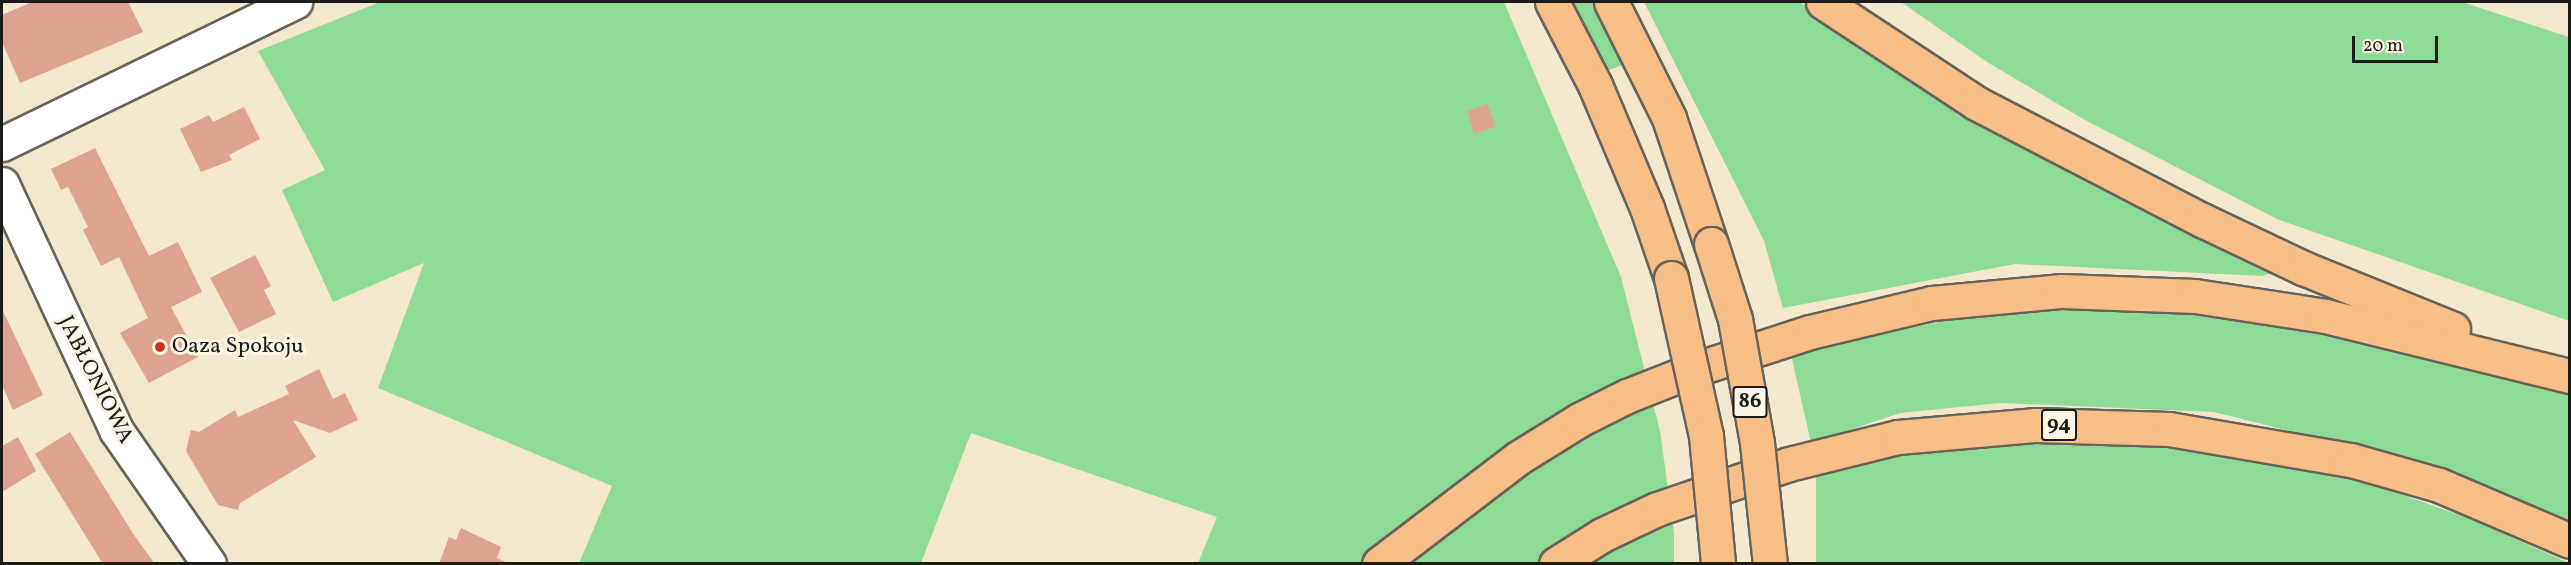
<!DOCTYPE html>
<html>
<head>
<meta charset="utf-8">
<style>
  body { margin:0 }
  #map { position:relative; width:2571px; height:565px; overflow:hidden; background:#f3e8cd; font-family:Vollkorn,serif }
  div>[style] { position:absolute }
  .green>* { inset:0; background:#8eda97 }
  .building>* { inset:0; background:#dea291; transform-origin:0 0 }
  .roads { filter:drop-shadow(2px 0 #67635a) drop-shadow(-2px 0 #67635a) drop-shadow(0 2px #67635a) drop-shadow(0 -2px #67635a) }
  .minor>* { height:33px; margin:-16.5px; padding:0 16.5px; transform-origin:16.5px; border-radius:16.5px; background:#fff }
  .major>* { height:33px; margin:-16.5px; padding:0 16.5px; transform-origin:16.5px; border-radius:16.5px; background:#f7be87 }
  .bridges { filter:drop-shadow(2px 0 #67635a) drop-shadow(-2px 0 #67635a) drop-shadow(0 2px #67635a) drop-shadow(0 -2px #67635a) }
  .major-bridge>* { height:33px; margin:-16.5px; padding:0 16.5px; transform-origin:16.5px; border-radius:16.5px; background:#f7be87 }
  .dots>* { width:16px; height:16px; translate:-50% -50%; box-sizing:border-box; border:3px solid #fcf5e5; border-radius:50% }
  span { translate:-50% -50%; white-space:nowrap; text-align:center; line-height:1.15; -webkit-text-stroke:6px #fcf5e5; paint-order:stroke }
  .shield-label span { padding:2px 4px; background:#fcf5e5; border:2px solid; border-radius:4px; -webkit-text-stroke-width:0 }
  .shield-label { font-size:21px; color:#1c1c1c; font-weight:700 }
  .poi-label { font-size:22px; color:#1c1c1c }
  .left { translate:0 -50%; text-align:left }
  .street-label { font-size:22px; color:#1c1c1c }
  .frame { position:absolute; inset:0; border:3px solid #1c1c1c; pointer-events:none }
  .scale { position:absolute; left:2352px; top:36px; width:86px; height:27px; box-sizing:border-box; border:3px solid #1c1c1c; border-top:0; padding-left:8px; font-size:18px; line-height:21px; white-space:nowrap; color:#1c1c1c; -webkit-text-stroke:4px #fcf5e5; paint-order:stroke }
</style>
</head>
<body>
<div id="map">
  <div class="green">
    <div style="clip-path:polygon(380px 2px,1504px 2px,1621px 277px,1660px 431px,1674px 532px,1674px 563px,1198px 563px,1217px 517px,971px 433px,921px 563px,579px 563px,612px 486px,378px 388px,424px 263px,333px 302px,282px 190px,325px 170px,258px 51px)"></div>
    <div style="clip-path:polygon(1573px 2px,1595px 2px,1622px 65px,1607px 71px)"></div>
    <div style="clip-path:polygon(1644px 2px,1799px 2px,1980px 116px,2277px 271px,2262px 276px,2015px 264px,1783px 308px,1764px 241px)"></div>
    <div style="clip-path:polygon(1901px 2px,2462px 2px,2569px 37px,2569px 321px,2277px 219px,2085px 120px,1987px 62px)"></div>
    <div style="clip-path:polygon(2047px 310px,2194px 311px,2387px 347px,2569px 392px,2569px 520px,2403px 459px,2214px 412px,2000px 403px,1900px 413px,1811px 443px,1791px 355px,1952px 319px)"></div>
    <div style="clip-path:polygon(2033px 441px,2142px 443px,2344px 474px,2473px 520px,2569px 563px,1816px 563px,1816px 473px,1902px 452px)"></div>
  </div>
  <div class="building">
    <div style="clip-path:polygon(32px 2px,128px 2px,143px 32px,20px 83px,2px 42px,2px 15px)"></div>
    <div style="left:1488px;top:104px;width:24px;height:22px;rotate:73deg"></div>
    <div style="clip-path:polygon(244px 107px,260px 139px,229px 155px,232px 160px,201px 172px,180px 129px,209px 115px,213px 122px)"></div>
    <div style="clip-path:polygon(95px 148px,149px 256px,178px 242px,202px 292px,171px 307px,198px 357px,149px 383px,120px 333px,148px 318px,119px 257px,101px 266px,83px 230px,88px 227px,68px 187px,61px 190px,51px 169px)"></div>
    <div style="clip-path:polygon(255px 255px,271px 286px,264px 290px,276px 314px,239px 332px,210px 278px)"></div>
    <div style="clip-path:polygon(2px 309px,43px 395px,13px 410px,2px 385px)"></div>
    <div style="clip-path:polygon(319px 369px,333px 399px,345px 393px,358px 420px,330px 433px,293px 420px,316px 457px,240px 503px,238px 510px,218px 505px,186px 451px,191px 430px,199px 432px,235px 410px,238px 417px,289px 394px,285px 386px)"></div>
    <div style="clip-path:polygon(70px 432px,134px 535px,155px 564px,103px 564px,35px 454px)"></div>
    <div style="clip-path:polygon(18px 437px,36px 471px,2px 492px,2px 446px)"></div>
    <div style="clip-path:polygon(461px 528px,501px 547px,497px 558px,510px 564px,439px 564px,449px 537px,456px 540px)"></div>
  </div>
  <div class="roads">
    <div class="minor">
      <div style="left:2px;top:144px;width:326px;rotate:-25.9deg"></div>
      <div style="left:2px;top:184px;width:271px;rotate:65.1deg"></div>
      <div style="left:116px;top:430px;width:163px;rotate:55.2deg"></div>
    </div>
    <div class="major">
      <div style="left:1552px;top:2px;width:93px;rotate:62.6deg"></div>
      <div style="left:1595px;top:85px;width:134px;rotate:67.1deg"></div>
      <div style="left:1647px;top:208px;width:74px;rotate:71.1deg"></div>
      <div style="left:1611px;top:2px;width:130px;rotate:63.4deg"></div>
      <div style="left:1669px;top:118px;width:133px;rotate:71.6deg"></div>
      <div style="left:1823px;top:2px;width:183px;rotate:33.4deg"></div>
      <div style="left:1976px;top:103px;width:257px;rotate:27.4deg"></div>
      <div style="left:2204px;top:221px;width:110px;rotate:25.4deg"></div>
      <div style="left:2303px;top:268px;width:162px;rotate:22.1deg"></div>
      <div style="left:1379px;top:564px;width:175px;rotate:-37.3deg"></div>
      <div style="left:1518px;top:458px;width:72px;rotate:-31.9deg"></div>
      <div style="left:1579px;top:420px;width:54px;rotate:-26.6deg"></div>
      <div style="left:1627px;top:396px;width:68px;rotate:-21.6deg"></div>
      <div style="left:1690px;top:371px;width:126px;rotate:-18deg"></div>
      <div style="left:1810px;top:332px;width:125px;rotate:-13.4deg"></div>
      <div style="left:1932px;top:303px;width:131px;rotate:-5.3deg"></div>
      <div style="left:2062px;top:291px;width:133px;rotate:2.2deg"></div>
      <div style="left:2195px;top:296px;width:132px;rotate:8.7deg"></div>
      <div style="left:2325px;top:316px;width:252px;rotate:13.8deg"></div>
      <div style="left:1556px;top:564px;width:54px;rotate:-32.2deg"></div>
      <div style="left:1602px;top:535px;width:61px;rotate:-25.3deg"></div>
      <div style="left:1657px;top:509px;width:139px;rotate:-18.8deg"></div>
      <div style="left:1789px;top:464px;width:112px;rotate:-13.9deg"></div>
      <div style="left:1898px;top:437px;width:139px;rotate:-5deg"></div>
      <div style="left:2036px;top:425px;width:133px;rotate:1.7deg"></div>
      <div style="left:2169px;top:429px;width:185px;rotate:9.7deg"></div>
      <div style="left:2351px;top:460px;width:91px;rotate:15.9deg"></div>
      <div style="left:2439px;top:485px;width:142px;rotate:23.1deg"></div>
    </div>
  </div>
  <div class="bridges">
    <div class="major-bridge">
      <div style="left:1711px;top:244px;width:79px;rotate:72.3deg"></div>
      <div style="left:1735px;top:319px;width:126px;rotate:79.9deg"></div>
      <div style="left:1757px;top:443px;width:122px;rotate:83.9deg"></div>
      <div style="left:1671px;top:278px;width:162px;rotate:77.5deg"></div>
      <div style="left:1706px;top:436px;width:129px;rotate:84.6deg"></div>
    </div>
  </div>
  <div class="dots">
    <div style="left:160px;top:347px;background:#c8321e"></div>
  </div>
  <div class="shield-label">
    <span style="left:1750px;top:402px">86</span>
    <span style="left:2059px;top:425px">94</span>
  </div>
  <div class="poi-label">
    <span class="left" style="left:172px;top:347px">Oaza Spokoju</span>
  </div>
  <div class="street-label">
    <span style="left:95px;top:380px;rotate:63deg">JABŁONIOWA</span>
  </div>
  <div class="frame"></div>
  <div class="scale">20 m</div>
</div>
</body>
</html>
